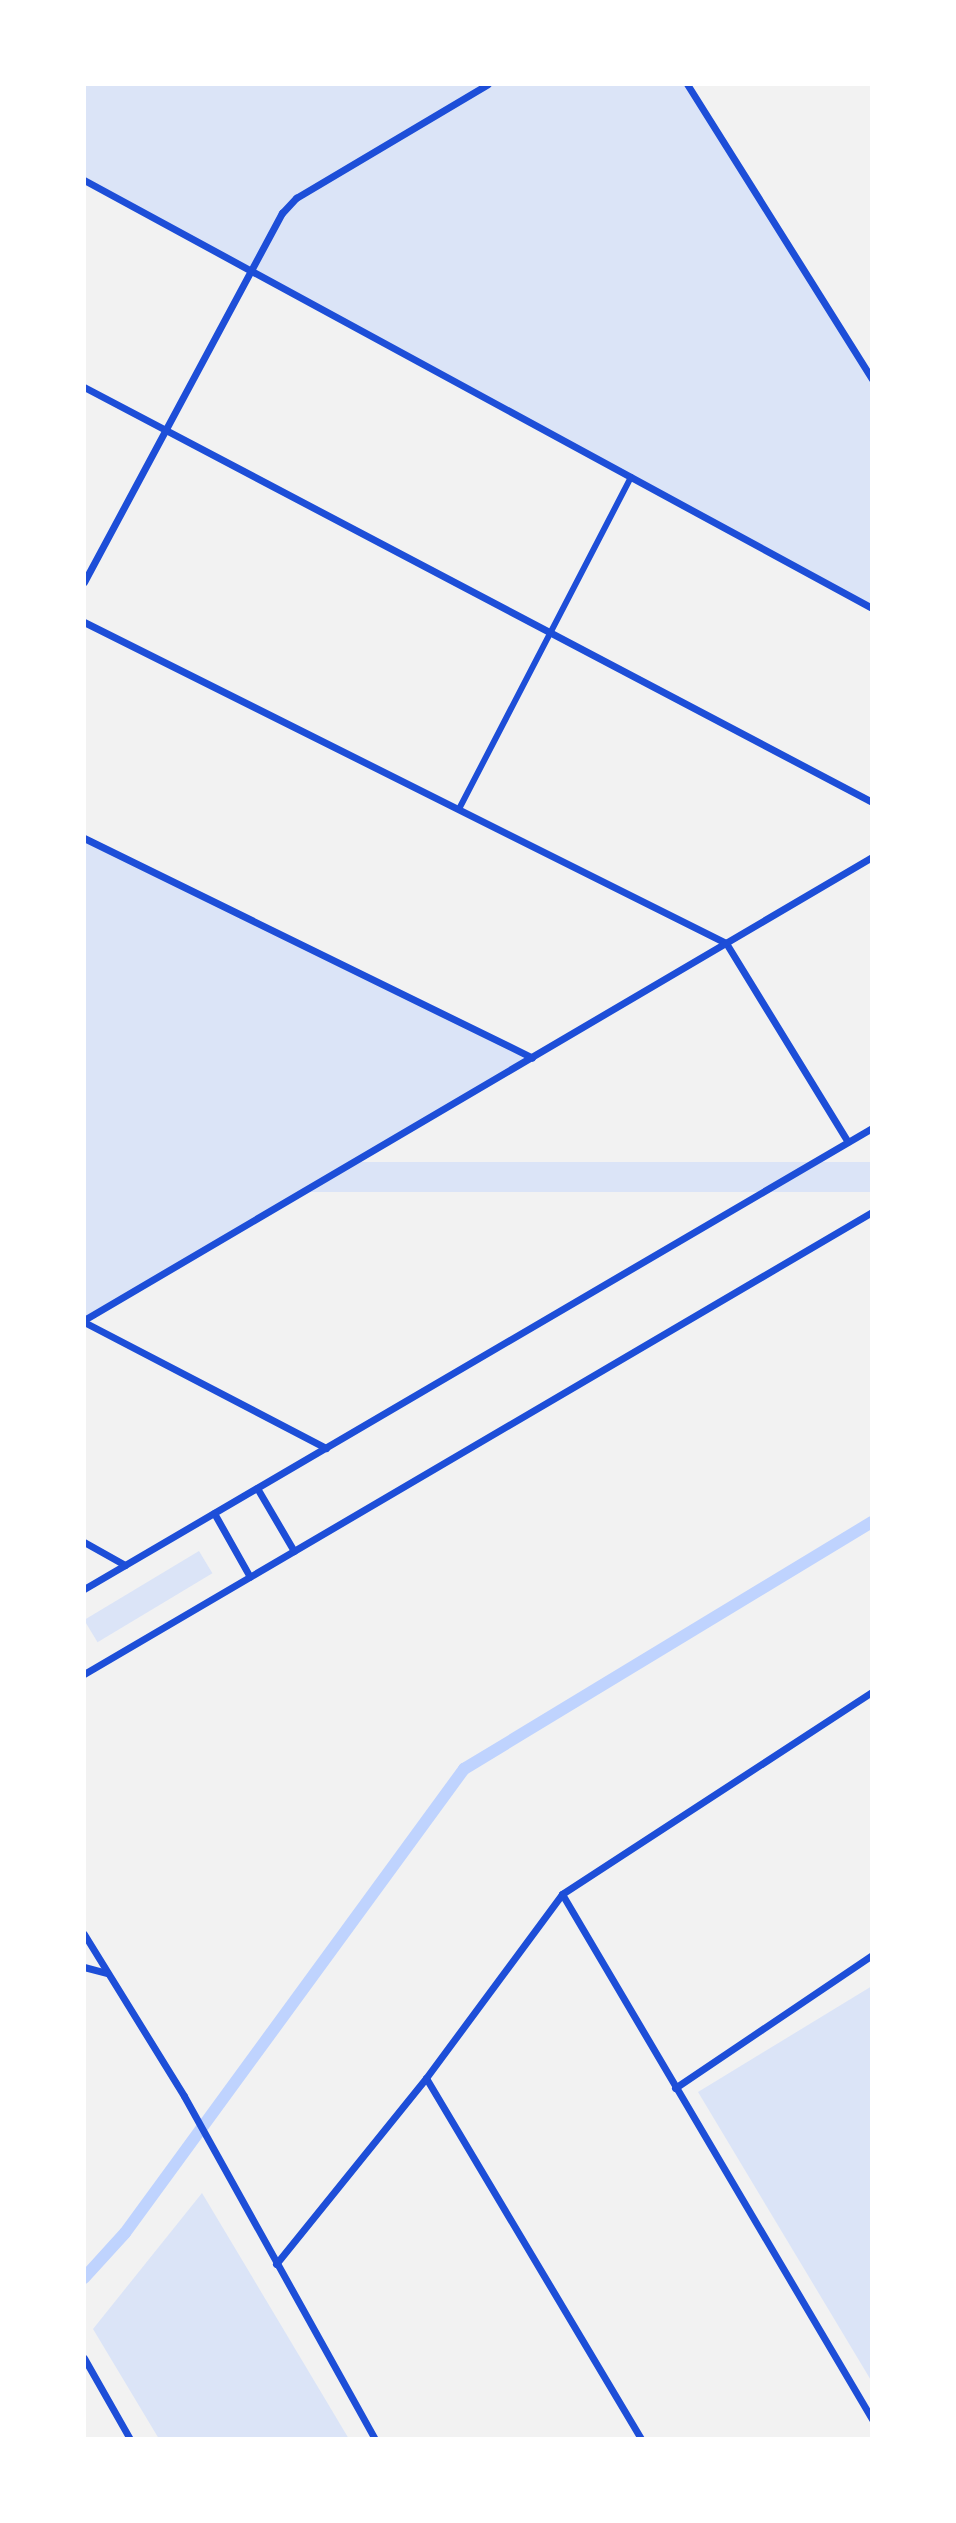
<!DOCTYPE html>
<html>
<head>
<meta charset="utf-8">
<style>
  body { margin:0 }
  #map { position:relative; width:956px; height:2523px; overflow:hidden; background:#f2f2f2; font-family:"Work Sans",sans-serif }
  div>[style] { position:absolute }
  .green>* { inset:0; background:#dbe4f7; transform-origin:0 0 }
  .stream>* { height:12px; margin:-6px; padding:0 6px; transform-origin:6px; border-radius:6px; background:#bfd3fe }
  .pedestrian>* { height:6px; margin:-3px; padding:0 3px; transform-origin:3px; border-radius:3px; background:#1d4ed8 }
  .minor>* { height:7px; margin:-3.5px; padding:0 3.5px; transform-origin:3.5px; border-radius:3.5px; background:#1d4ed8 }
  span { translate:-50% -50%; white-space:nowrap; text-align:center; line-height:1.15; -webkit-text-stroke:5px #fff; paint-order:stroke }
  .frame { position:absolute; inset:0; border:86px solid #fff; pointer-events:none }
</style>
</head>
<body>
<div id="map">
  <div class="green">
    <div style="clip-path:polygon(84px 84px,687px 84px,872px 379px,872px 608px,84px 180px)"></div>
    <div style="clip-path:polygon(84px 838px,532px 1057px,84px 1320px)"></div>
    <div style="left:872px;top:1162px;width:30px;height:678px;rotate:90deg"></div>
    <div style="left:199px;top:1551px;width:26px;height:134px;rotate:59deg"></div>
    <div style="clip-path:polygon(872px 1986px,872px 2382px,698px 2092px)"></div>
    <div style="clip-path:polygon(202px 2193px,349px 2439px,159px 2439px,93px 2329px)"></div>
  </div>
  <div class="stream">
    <div style="left:84px;top:2278px;width:61px;rotate:-47.7deg"></div>
    <div style="left:125px;top:2233px;width:575px;rotate:-53.85deg"></div>
    <div style="left:464px;top:1769px;width:477px;rotate:-31.2deg"></div>
  </div>
  <div class="pedestrian">
    <div style="left:459px;top:809px;width:374px;rotate:-62.6deg"></div>
  </div>
  <div class="minor">
    <div style="left:687px;top:84px;width:348px;rotate:57.9deg"></div>
    <div style="left:84px;top:180px;width:897px;rotate:28.51deg"></div>
    <div style="left:84px;top:387px;width:891px;rotate:27.77deg"></div>
    <div style="left:84px;top:582px;width:419px;rotate:-61.8deg"></div>
    <div style="left:282px;top:213px;width:21px;rotate:-47deg"></div>
    <div style="left:296px;top:198px;width:223px;rotate:-30.7deg"></div>
    <div style="left:84px;top:622px;width:718px;rotate:26.57deg"></div>
    <div style="left:726px;top:943px;width:233px;rotate:58.5deg"></div>
    <div style="left:84px;top:838px;width:499px;rotate:26.1deg"></div>
    <div style="left:84px;top:1320px;width:914px;rotate:-30.44deg"></div>
    <div style="left:84px;top:1322px;width:273px;rotate:27.5deg"></div>
    <div style="left:257px;top:1488px;width:73px;rotate:59.6deg"></div>
    <div style="left:214px;top:1513px;width:73px;rotate:60.6deg"></div>
    <div style="left:84px;top:1542px;width:47px;rotate:29.3deg"></div>
    <div style="left:84px;top:1589px;width:913px;rotate:-30.33deg"></div>
    <div style="left:84px;top:1674px;width:913px;rotate:-30.38deg"></div>
    <div style="left:562px;top:1894px;width:610px;rotate:59.44deg"></div>
    <div style="left:84px;top:1934px;width:190px;rotate:58.3deg"></div>
    <div style="left:184px;top:2096px;width:393px;rotate:60.9deg"></div>
    <div style="left:84px;top:1967px;width:24px;rotate:15deg"></div>
    <div style="left:426px;top:2078px;width:420px;rotate:59.2deg"></div>
    <div style="left:675px;top:2088px;width:238px;rotate:-34deg"></div>
    <div style="left:276px;top:2264px;width:239px;rotate:-51.1deg"></div>
    <div style="left:426px;top:2078px;width:229px;rotate:-53.5deg"></div>
    <div style="left:562px;top:1894px;width:370px;rotate:-33.1deg"></div>
    <div style="left:84px;top:2358px;width:93px;rotate:60.4deg"></div>
  </div>
  <div class="frame"></div>
</div>
</body>
</html>
